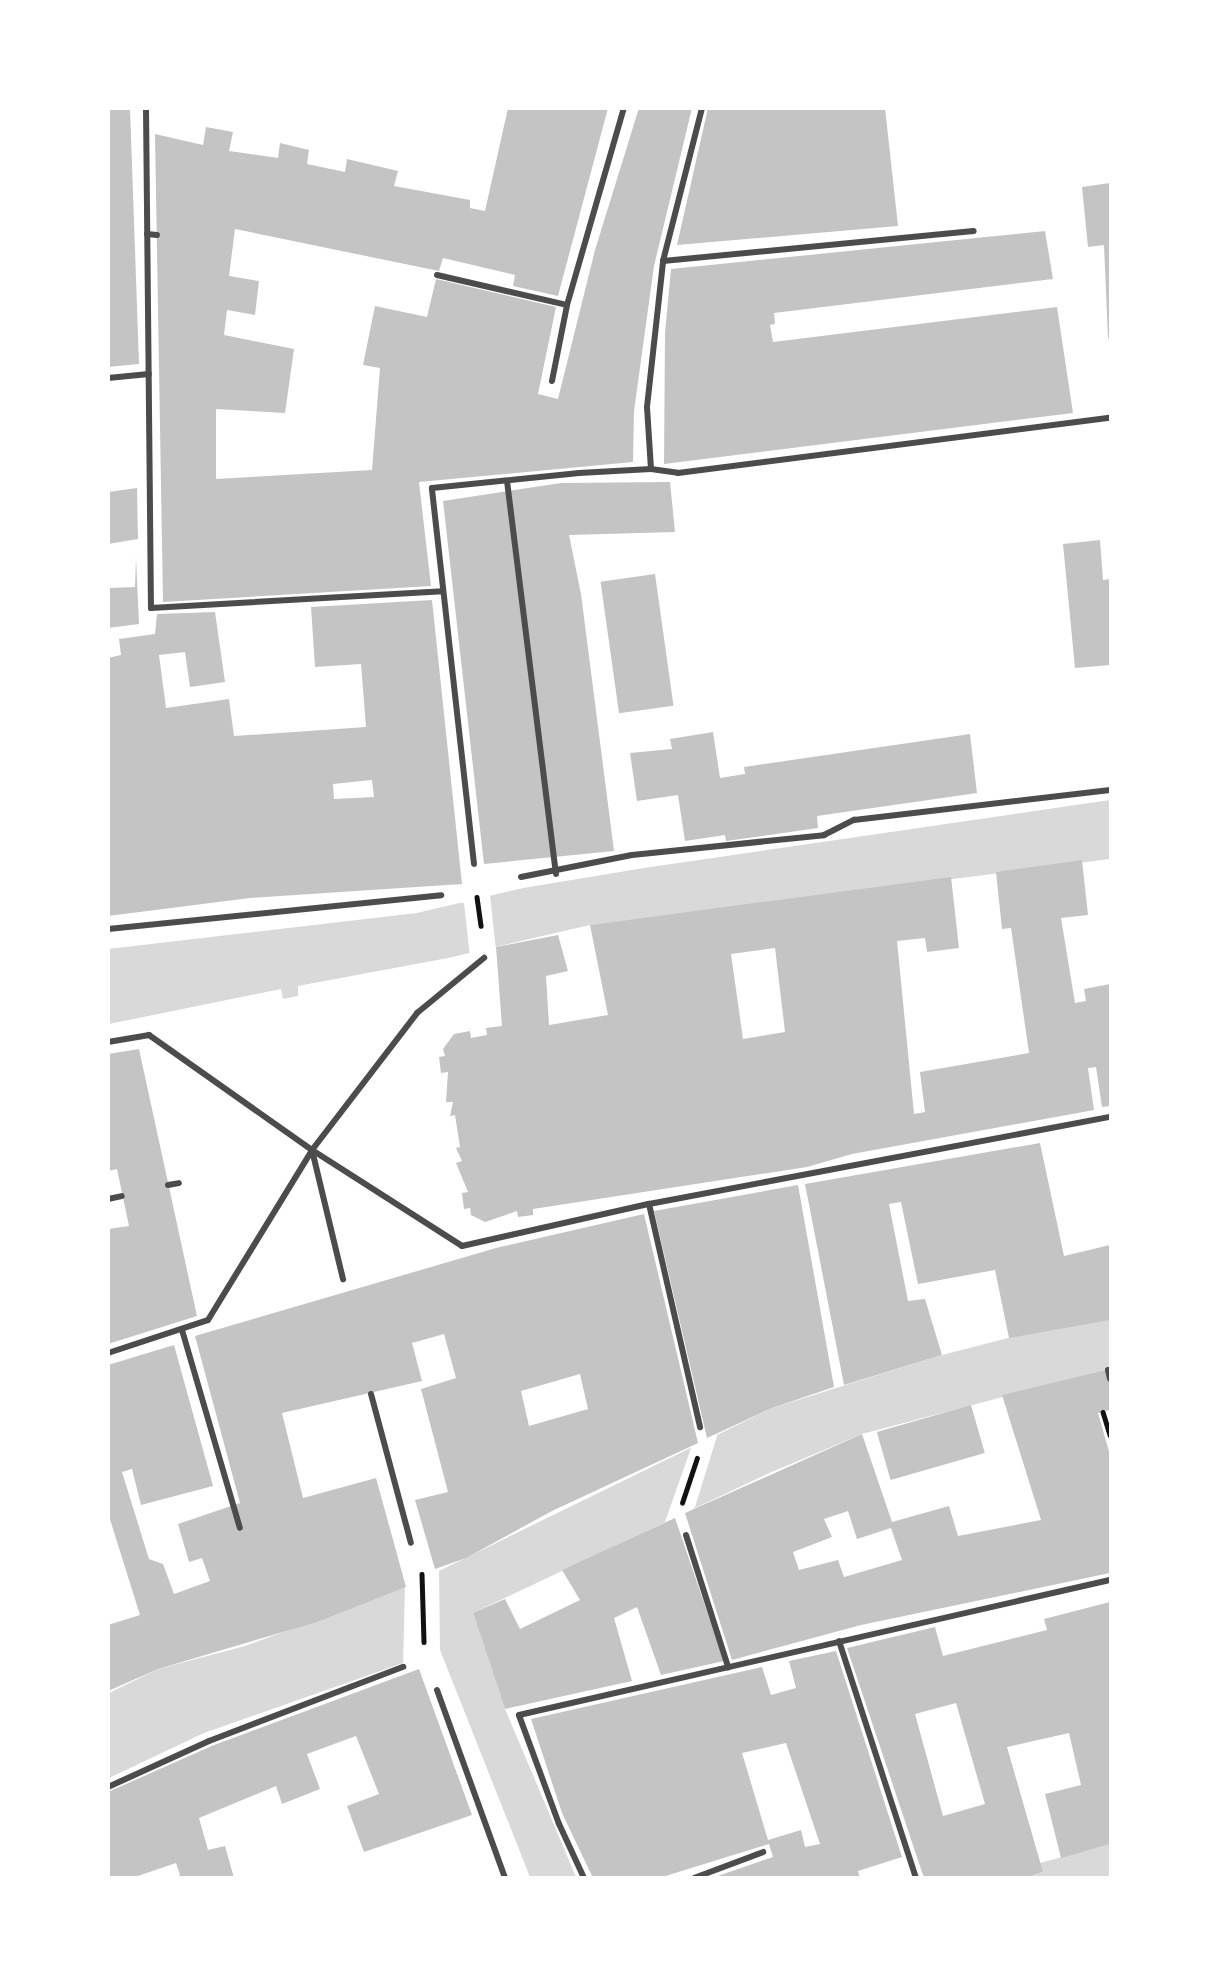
<!DOCTYPE html>
<html>
<head>
<meta charset="utf-8">
<style>
  body { margin:0 }
  #map { position:relative; width:1219px; height:1986px; overflow:hidden; background:#fff; font-family:Figtree,sans-serif }
  div>[style] { position:absolute }
  .water>* { inset:0; background:#d9d9d9 }
  .pier>* { inset:0; background:#fff }
  .building>* { inset:0; background:#c4c4c4; transform-origin:0 0 }
  .path>* { height:4.5px; margin:-2.25px; padding:0 2.25px; transform-origin:2.25px; border-radius:2.25px; background:#111 }
  .pedestrian>* { height:6px; margin:-3px; padding:0 3px; transform-origin:3px; border-radius:3px; background:#4c4c4c }
  span { translate:-50% -50%; white-space:nowrap; text-align:center; line-height:1.15; -webkit-text-stroke:5px #fff; paint-order:stroke }
  .frame { position:absolute; inset:0; border:110px solid #fff; pointer-events:none }
</style>
</head>
<body>
<div id="map">
  <div class="water">
    <div style="clip-path:polygon(1110px 800px,1110px 859px,590px 925px,448px 958px,298px 986px,298px 996px,283px 999px,281px 989px,109px 1024px,108px 949px,417px 913px,523px 888px,644px 868px)"></div>
    <div style="clip-path:polygon(1110px 1320px,1110px 1369px,862px 1434px,767px 1474px,473px 1613px,505px 1709px,576px 1877px,530px 1877px,440px 1650px,204px 1733px,109px 1778px,109px 1693px,158px 1669px,245px 1646px,406px 1587px,772px 1408px,942px 1355px,1035px 1331px)"></div>
    <div style="clip-path:polygon(1110px 1844px,1110px 1877px,1029px 1878px,1043px 1872px,1040px 1863px)"></div>
  </div>
  <div class="pier">
    <div style="clip-path:polygon(522px 884px,490px 895px,496px 951px,470px 957px,464px 903px,443px 903px)"></div>
    <div style="clip-path:polygon(718px 1433px,695px 1507px,686px 1516px,665px 1522px,691px 1448px,697px 1439px)"></div>
    <div style="clip-path:polygon(439px 1568px,440px 1650px,450px 1684px,438px 1654px,403px 1667px,405px 1584px)"></div>
  </div>
  <div class="building">
    <div style="clip-path:polygon(108px 108px,130px 108px,139px 364px,108px 367px)"></div>
    <div style="clip-path:polygon(508px 108px,608px 108px,558px 296px,513px 286px,515px 275px,443px 258px,439px 271px,235px 229px,229px 276px,259px 281px,255px 315px,227px 310px,224px 335px,294px 349px,285px 413px,216px 409px,216px 479px,372px 470px,380px 368px,363px 365px,375px 306px,427px 317px,436px 279px,556px 307px,538px 394px,558px 399px,595px 250px,639px 108px,692px 108px,654px 266px,634px 411px,633px 462px,419px 482px,431px 586px,163px 602px,155px 134px,203px 145px,206px 127px,233px 132px,229px 151px,278px 158px,280px 143px,309px 150px,307px 164px,345px 172px,347px 159px,398px 171px,394px 186px,470px 200px,470px 208px,485px 211px)"></div>
    <div style="clip-path:polygon(708px 108px,885px 108px,898px 226px,677px 245px)"></div>
    <div style="clip-path:polygon(1110px 183px,1110px 338px,1108px 338px,1104px 245px,1088px 247px,1082px 187px)"></div>
    <div style="clip-path:polygon(1045px 231px,1053px 279px,774px 313px,775px 324px,770px 325px,773px 342px,1057px 307px,1073px 413px,664px 464px,665px 333px,671px 269px)"></div>
    <div style="clip-path:polygon(670px 482px,675px 532px,569px 535px,581px 594px,614px 851px,484px 864px,443px 501px,561px 483px)"></div>
    <div style="clip-path:polygon(137px 488px,138px 539px,108px 544px,108px 492px)"></div>
    <div style="clip-path:polygon(1100px 540px,1103px 580px,1110px 579px,1110px 665px,1075px 668px,1063px 544px)"></div>
    <div style="clip-path:polygon(136px 557px,139px 624px,108px 628px,108px 588px,135px 587px)"></div>
    <div style="left:655px;top:574px;width:133px;height:55px;rotate:82deg"></div>
    <div style="clip-path:polygon(evenodd,432px 600px,462px 884px,250px 898px,108px 916px,108px 658px,121px 655px,119px 639px,155px 634px,157px 614px,215px 612px,225px 682px,190px 687px,185px 652px,159px 655px,166px 708px,229px 699px,234px 736px,366px 727px,361px 664px,315px 667px,311px 607px,432px 600px,372px 780px,374px 797px,334px 799px,333px 784px,372px 780px)"></div>
    <div style="clip-path:polygon(713px 732px,720px 778px,745px 774px,744px 767px,970px 734px,977px 793px,817px 816px,818px 828px,726px 841px,725px 835px,685px 841px,678px 795px,637px 801px,630px 753px,672px 749px,670px 739px)"></div>
    <div style="clip-path:polygon(evenodd,1082px 860px,1088px 915px,1061px 918px,1075px 1003px,1086px 1001px,1084px 989px,1110px 984px,1110px 1106px,1102px 1107px,1096px 1067px,1088px 1068px,1094px 1110px,852px 1154px,807px 1167px,533px 1209px,533px 1215px,518px 1217px,517px 1211px,485px 1222px,471px 1215px,470px 1208px,464px 1209px,462px 1193px,468px 1192px,456px 1163px,462px 1161px,456px 1148px,460px 1147px,455px 1115px,450px 1116px,453px 1102px,446px 1102px,448px 1072px,441px 1073px,439px 1057px,445px 1056px,443px 1049px,454px 1034px,470px 1031px,471px 1038px,487px 1035px,486px 1028px,502px 1026px,496px 947px,558px 935px,568px 971px,546px 976px,549px 1025px,608px 1015px,590px 925px,951px 877px,959px 948px,927px 952px,925px 938px,897px 941px,914px 1114px,925px 1112px,920px 1072px,1029px 1053px,1011px 928px,1002px 929px,996px 872px,1082px 860px,775px 948px,785px 1032px,743px 1039px,731px 954px,775px 948px)"></div>
    <div style="clip-path:polygon(139px 1049px,197px 1316px,108px 1344px,108px 1229px,129px 1226px,117px 1169px,108px 1171px,108px 1054px)"></div>
    <div style="clip-path:polygon(1040px 1143px,1064px 1256px,1110px 1245px,1110px 1320px,1009px 1338px,995px 1270px,918px 1284px,901px 1202px,889px 1204px,908px 1301px,925px 1299px,942px 1355px,844px 1385px,805px 1184px)"></div>
    <div style="clip-path:polygon(798px 1185px,834px 1387px,772px 1408px,707px 1438px,654px 1211px)"></div>
    <div style="clip-path:polygon(evenodd,644px 1214px,698px 1443px,552px 1511px,466px 1558px,435px 1569px,415px 1500px,448px 1492px,421px 1389px,456px 1378px,444px 1334px,412px 1343px,422px 1381px,282px 1413px,303px 1498px,376px 1478px,406px 1587px,317px 1622px,158px 1669px,108px 1691px,108px 1625px,140px 1615px,108px 1513px,108px 1365px,174px 1345px,213px 1486px,141px 1505px,132px 1469px,122px 1472px,149px 1559px,163px 1564px,174px 1594px,210px 1581px,202px 1558px,189px 1562px,178px 1524px,240px 1503px,195px 1336px,496px 1248px,644px 1214px,580px 1374px,588px 1409px,529px 1426px,521px 1391px,580px 1374px)"></div>
    <div style="clip-path:polygon(evenodd,1110px 1369px,1110px 1410px,1098px 1413px,1110px 1455px,1110px 1573px,861px 1625px,732px 1660px,685px 1513px,862px 1434px,892px 1522px,949px 1506px,958px 1536px,1041px 1520px,1002px 1395px,1110px 1369px,848px 1511px,857px 1539px,891px 1528px,902px 1560px,844px 1577px,838px 1560px,799px 1570px,793px 1552px,832px 1537px,824px 1519px,848px 1511px)"></div>
    <div style="left:971px;top:1405px;width:50px;height:98px;rotate:74deg"></div>
    <div style="clip-path:polygon(675px 1518px,724px 1661px,661px 1675px,637px 1607px,614px 1618px,632px 1681px,505px 1709px,473px 1613px,505px 1599px,520px 1629px,580px 1600px,562px 1570px)"></div>
    <div style="clip-path:polygon(evenodd,1110px 1602px,1110px 1844px,1061px 1858px,1045px 1794px,1081px 1785px,1069px 1733px,1007px 1747px,1043px 1872px,1027px 1878px,924px 1878px,847px 1648px,935px 1627px,943px 1656px,1047px 1630px,1044px 1619px,1110px 1602px,956px 1703px,985px 1804px,943px 1816px,915px 1714px,956px 1703px)"></div>
    <div style="clip-path:polygon(evenodd,836px 1651px,902px 1857px,858px 1871px,860px 1878px,712px 1878px,773px 1857px,769px 1844px,659px 1878px,593px 1878px,562px 1813px,531px 1719px,762px 1667px,771px 1695px,796px 1688px,789px 1661px,836px 1651px,786px 1743px,820px 1844px,805px 1847px,801px 1830px,768px 1840px,742px 1753px,786px 1743px)"></div>
    <div style="clip-path:polygon(419px 1669px,472px 1815px,364px 1852px,347px 1806px,379px 1794px,356px 1736px,307px 1754px,320px 1789px,282px 1804px,276px 1786px,199px 1818px,208px 1850px,225px 1846px,234px 1878px,175px 1878px,180px 1875px,176px 1863px,132px 1878px,108px 1878px,108px 1792px,214px 1745px)"></div>
  </div>
  <div class="path">
    <div style="left:477px;top:897px;width:29px;rotate:82deg"></div>
    <div style="left:1103px;top:1412px;width:24px;rotate:73deg"></div>
    <div style="left:682px;top:1503px;width:47px;rotate:-71.6deg"></div>
    <div style="left:422px;top:1574px;width:68px;rotate:88.3deg"></div>
  </div>
  <div class="pedestrian">
    <div style="left:146px;top:108px;width:500px;rotate:89.43deg"></div>
    <div style="left:151px;top:608px;width:292px;rotate:-3.3deg"></div>
    <div style="left:147px;top:234px;width:10px;rotate:6deg"></div>
    <div style="left:663px;top:261px;width:312px;rotate:-5.5deg"></div>
    <div style="left:437px;top:275px;width:133px;rotate:13deg"></div>
    <div style="left:108px;top:378px;width:41px;rotate:-5.6deg"></div>
    <div style="left:552px;top:381px;width:77px;rotate:-78.8deg"></div>
    <div style="left:567px;top:305px;width:205px;rotate:-73.9deg"></div>
    <div style="left:651px;top:469px;width:62px;rotate:-93.7deg"></div>
    <div style="left:647px;top:407px;width:147px;rotate:-83.7deg"></div>
    <div style="left:663px;top:261px;width:158px;rotate:-75.7deg"></div>
    <div style="left:507px;top:481px;width:396px;rotate:82.9deg"></div>
    <div style="left:474px;top:864px;width:378px;rotate:-96.4deg"></div>
    <div style="left:432px;top:488px;width:148px;rotate:-5.8deg"></div>
    <div style="left:579px;top:473px;width:72px;rotate:-3.2deg"></div>
    <div style="left:651px;top:469px;width:27px;rotate:8deg"></div>
    <div style="left:678px;top:473px;width:435px;rotate:-7.3deg"></div>
    <div style="left:521px;top:877px;width:113px;rotate:-11.2deg"></div>
    <div style="left:632px;top:855px;width:193px;rotate:-5.9deg"></div>
    <div style="left:824px;top:835px;width:34px;rotate:-27deg"></div>
    <div style="left:854px;top:820px;width:258px;rotate:-6.7deg"></div>
    <div style="left:108px;top:929px;width:335px;rotate:-5.8deg"></div>
    <div style="left:108px;top:1042px;width:42px;rotate:-9.7deg"></div>
    <div style="left:149px;top:1035px;width:199px;rotate:35.2deg"></div>
    <div style="left:312px;top:1150px;width:178px;rotate:32.6deg"></div>
    <div style="left:462px;top:1246px;width:192px;rotate:-12.7deg"></div>
    <div style="left:649px;top:1204px;width:469px;rotate:-10.7deg"></div>
    <div style="left:312px;top:1150px;width:133px;rotate:76.5deg"></div>
    <div style="left:168px;top:1185px;width:11px;rotate:-10deg"></div>
    <div style="left:108px;top:1199px;width:14px;rotate:-12deg"></div>
    <div style="left:649px;top:1204px;width:229px;rotate:77.1deg"></div>
    <div style="left:182px;top:1330px;width:206px;rotate:73.7deg"></div>
    <div style="left:108px;top:1353px;width:105px;rotate:-18.3deg"></div>
    <div style="left:208px;top:1320px;width:199px;rotate:-58.5deg"></div>
    <div style="left:312px;top:1150px;width:173px;rotate:-52.5deg"></div>
    <div style="left:417px;top:1013px;width:87px;rotate:-39.4deg"></div>
    <div style="left:1108px;top:1370px;width:9px;rotate:77deg"></div>
    <div style="left:371px;top:1394px;width:154px;rotate:75deg"></div>
    <div style="left:686px;top:1535px;width:139px;rotate:72.3deg"></div>
    <div style="left:839px;top:1641px;width:249px;rotate:72deg"></div>
    <div style="left:437px;top:1690px;width:200px;rotate:70.1deg"></div>
    <div style="left:108px;top:1787px;width:111px;rotate:-24.5deg"></div>
    <div style="left:209px;top:1741px;width:208px;rotate:-20.9deg"></div>
    <div style="left:584px;top:1878px;width:60px;rotate:-114.8deg"></div>
    <div style="left:559px;top:1824px;width:116px;rotate:-110.2deg"></div>
    <div style="left:519px;top:1715px;width:606px;rotate:-12.87deg"></div>
    <div style="left:694px;top:1878px;width:74px;rotate:-20.6deg"></div>
  </div>
  <div class="frame"></div>
</div>
</body>
</html>
